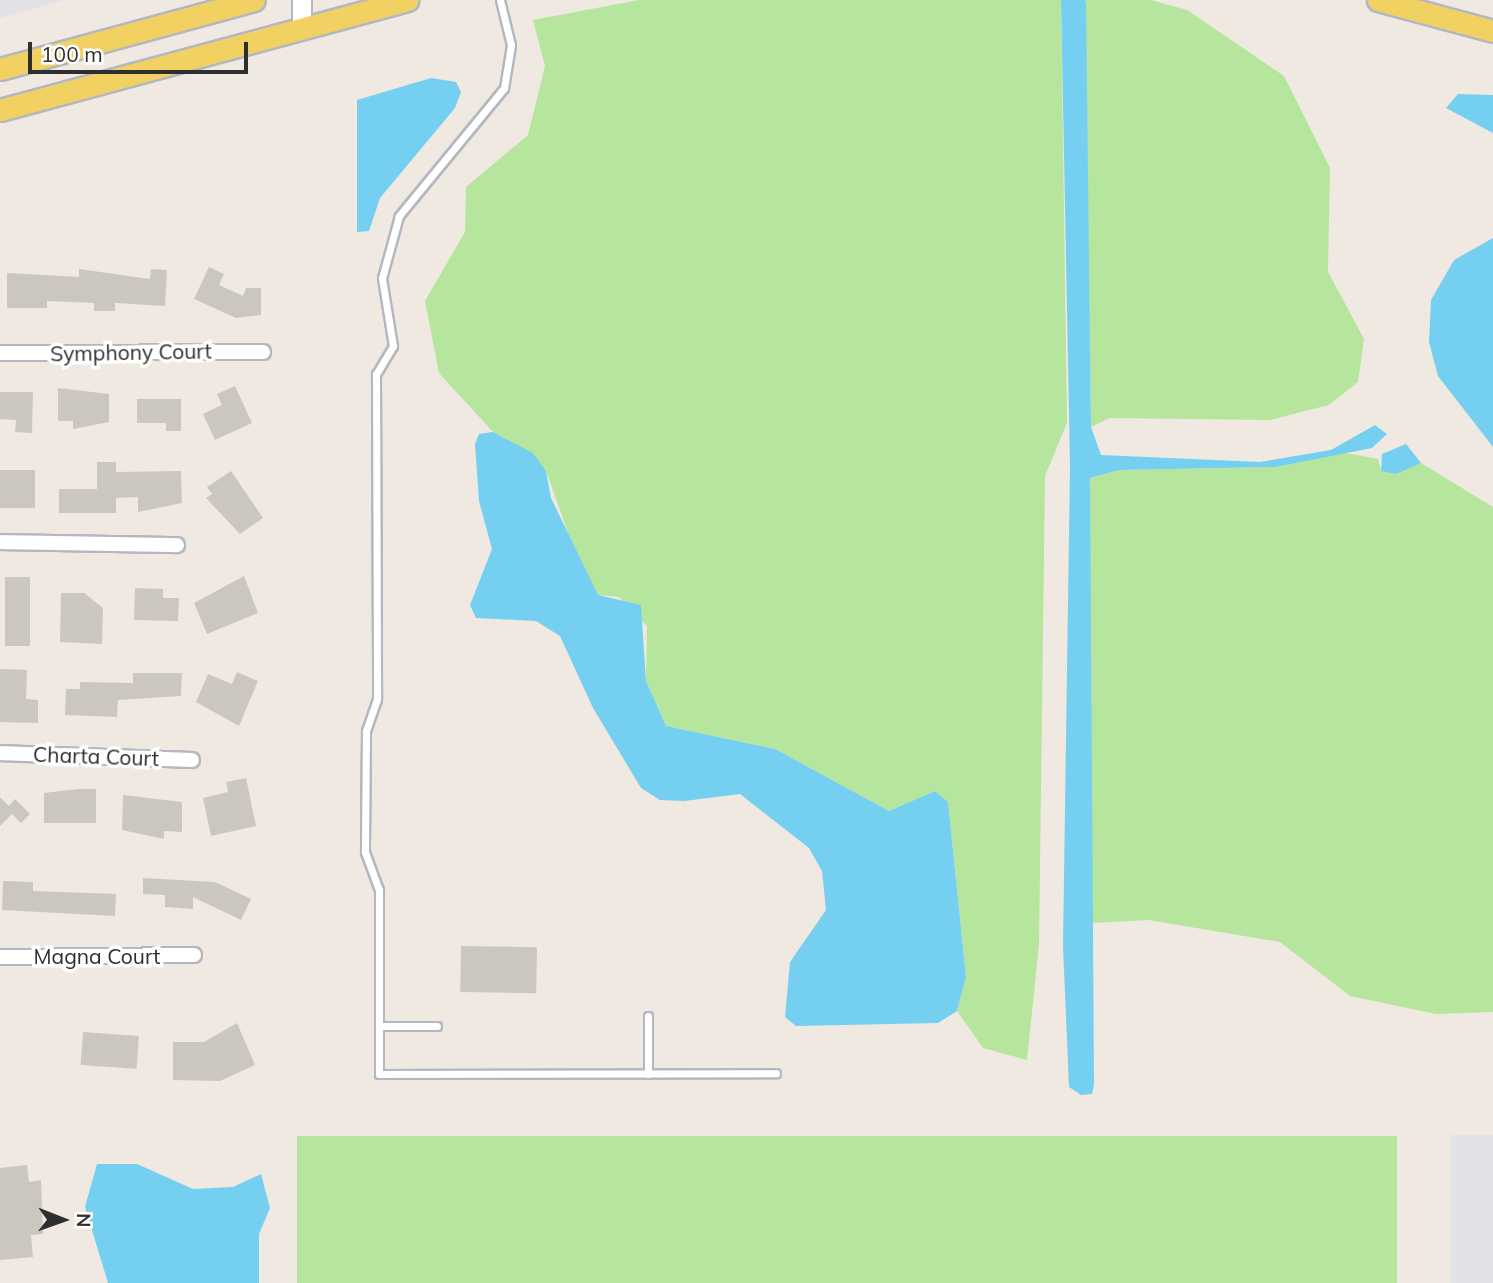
<!DOCTYPE html>
<html>
<head>
<meta charset="utf-8">
<style>
  body { margin:0 }
  #map { position:relative; width:1493px; height:1283px; overflow:hidden; background:#efe9e1; font-family:Mulish,sans-serif }
  div>[style] { position:absolute }
  .industrial>* { inset:0; background:#e3e1e8; transform-origin:0 0 }
  .green>* { inset:0; background:#b6e59e; transform-origin:0 0 }
  .water>* { inset:0; background:#75cff0 }
  .building>* { inset:0; background:#cbc7bf; transform-origin:0 0 }
  .roads { filter:drop-shadow(2px 0 #b4b7c1) drop-shadow(-2px 0 #b4b7c1) drop-shadow(0 2px #b4b7c1) drop-shadow(0 -2px #b4b7c1) }
  .service>* { height:7px; margin:-3.5px; padding:0 3.5px; transform-origin:3.5px; border-radius:3.5px; background:#fff }
  .minor>* { height:14px; margin:-7px; padding:0 7px; transform-origin:7px; border-radius:7px; background:#fff }
  .tertiary>* { height:18px; margin:-9px; padding:0 9px; transform-origin:9px; border-radius:9px; background:#fff }
  .primary>* { height:21px; margin:-10.5px; padding:0 10.5px; transform-origin:10.5px; border-radius:10.5px; background:#f2d163 }
  span { translate:-50% -50%; white-space:nowrap; text-align:center; line-height:1.15; -webkit-text-stroke:7px #fff; paint-order:stroke }
  .street-label { font-size:21px; color:#2e2e2e }
  .north { position:absolute; left:28px; top:1185px; width:70px; height:70px; -webkit-text-stroke:5px #fff; paint-order:stroke; rotate:91deg; font-size:19px; font-weight:700; line-height:28px; text-align:center; color:#2e2e2e }
  .north::after { content:''; display:block; margin:auto; width:24px; height:32px; background:#2e2e2e; clip-path:polygon(50% 0,100% 100%,50% 72%,0 100%) }
  .scale { position:absolute; left:28px; top:42px; width:220px; height:32px; box-sizing:border-box; border:4px solid #2e2e2e; border-top:0; padding-left:9px; font-size:21px; line-height:24px; white-space:nowrap; color:#2e2e2e; -webkit-text-stroke:5px #fff; paint-order:stroke }
</style>
</head>
<body>
<div id="map">
  <div class="industrial">
    <div style="clip-path:polygon(0 0,63px 0,0 18px)"></div>
    <div style="left:1451px;top:1135px;width:42px;height:148px"></div>
  </div>
  <div class="green">
    <div style="clip-path:polygon(639px 0,1061px 0,1067px 423px,1045px 476px,1039px 944px,1027px 1060px,983px 1048px,957px 1011px,966px 977px,948px 802px,935px 791px,889px 811px,775px 749px,666px 726px,646px 681px,647px 626px,619px 597px,598px 595px,583px 575px,546px 471px,532px 453px,493px 432px,439px 373px,425px 301px,465px 232px,466px 187px,528px 135px,545px 66px,533px 20px)"></div>
    <div style="clip-path:polygon(1085px 0,1151px 0,1187px 10px,1284px 76px,1330px 168px,1328px 272px,1364px 339px,1358px 382px,1329px 405px,1270px 420px,1110px 418px,1091px 427px)"></div>
    <div style="clip-path:polygon(1340px 452px,1378px 459px,1381px 471px,1421px 463px,1493px 507px,1493px 1012px,1436px 1014px,1350px 996px,1280px 942px,1149px 920px,1090px 923px,1090px 478px,1119px 470px,1275px 467px)"></div>
    <div style="left:1397px;top:1136px;width:147px;height:1100px;rotate:90deg"></div>
  </div>
  <div class="water">
    <div style="clip-path:polygon(1061px 0,1085px 0,1086px 6px,1091px 427px,1101px 455px,1260px 462px,1331px 450px,1375px 425px,1387px 434px,1372px 448px,1275px 467px,1119px 470px,1090px 478px,1094px 1084px,1092px 1094px,1081px 1095px,1069px 1087px,1063px 946px,1070px 465px)"></div>
    <div style="clip-path:polygon(431px 78px,456px 82px,461px 92px,455px 108px,380px 198px,369px 231px,357px 232px,357px 100px)"></div>
    <div style="clip-path:polygon(1458px 94px,1493px 95px,1493px 133px,1446px 108px)"></div>
    <div style="clip-path:polygon(1493px 238px,1493px 447px,1438px 376px,1429px 342px,1431px 300px,1454px 260px)"></div>
    <div style="clip-path:polygon(493px 432px,533px 453px,546px 471px,551px 498px,598px 595px,641px 605px,646px 681px,666px 726px,775px 749px,889px 811px,935px 791px,948px 802px,966px 977px,957px 1011px,938px 1023px,796px 1026px,785px 1017px,790px 962px,826px 910px,822px 871px,809px 848px,740px 794px,684px 801px,660px 800px,641px 788px,593px 708px,560px 636px,536px 621px,476px 618px,470px 605px,492px 549px,479px 501px,475px 444px,479px 434px)"></div>
    <div style="clip-path:polygon(1406px 444px,1421px 463px,1396px 474px,1381px 471px,1382px 454px)"></div>
    <div style="clip-path:polygon(97px 1164px,137px 1164px,193px 1189px,233px 1187px,261px 1174px,270px 1208px,259px 1234px,259px 1283px,108px 1283px,85px 1207px)"></div>
  </div>
  <div class="building">
    <div style="clip-path:polygon(209px 267px,224px 274px,219px 285px,243px 296px,246px 288px,261px 288px,261px 315px,236px 318px,194px 299px)"></div>
    <div style="clip-path:polygon(79px 269px,150px 279px,151px 269px,167px 270px,165px 306px,115px 303px,115px 311px,94px 311px,94px 303px,47px 301px,47px 308px,7px 308px,7px 273px,79px 277px)"></div>
    <div style="clip-path:polygon(235px 386px,252px 423px,215px 440px,203px 414px,222px 405px,217px 394px)"></div>
    <div style="clip-path:polygon(58px 388px,109px 394px,109px 422px,73px 429px,73px 421px,58px 421px)"></div>
    <div style="clip-path:polygon(0 392px,33px 392px,32px 433px,15px 432px,16px 420px,0 419px)"></div>
    <div style="clip-path:polygon(137px 399px,181px 399px,181px 431px,166px 431px,166px 423px,137px 423px)"></div>
    <div style="clip-path:polygon(97px 462px,116px 462px,116px 472px,181px 471px,182px 503px,138px 512px,138px 497px,116px 498px,116px 513px,59px 513px,59px 489px,97px 489px)"></div>
    <div style="left:0;top:470px;width:35px;height:38px"></div>
    <div style="clip-path:polygon(231px 471px,263px 518px,240px 534px,206px 498px,212px 494px,207px 487px)"></div>
    <div style="clip-path:polygon(244px 576px,258px 613px,207px 634px,194px 603px)"></div>
    <div style="left:5px;top:577px;width:25px;height:69px"></div>
    <div style="clip-path:polygon(135px 588px,163px 589px,163px 598px,179px 598px,178px 621px,134px 620px)"></div>
    <div style="clip-path:polygon(61px 593px,84px 593px,103px 608px,102px 644px,60px 642px)"></div>
    <div style="clip-path:polygon(0 669px,27px 670px,26px 699px,38px 700px,38px 723px,0 722px)"></div>
    <div style="clip-path:polygon(237px 672px,258px 681px,239px 726px,196px 702px,208px 674px,232px 684px)"></div>
    <div style="clip-path:polygon(133px 673px,182px 673px,181px 696px,118px 700px,117px 717px,65px 715px,66px 689px,80px 689px,80px 682px,133px 683px)"></div>
    <div style="clip-path:polygon(246px 778px,256px 826px,211px 836px,203px 798px,228px 792px,226px 782px)"></div>
    <div style="clip-path:polygon(78px 789px,96px 789px,96px 823px,44px 823px,44px 793px)"></div>
    <div style="clip-path:polygon(123px 795px,182px 802px,182px 832px,164px 831px,164px 839px,122px 830px)"></div>
    <div style="clip-path:polygon(0 797px,9px 806px,15px 799px,30px 814px,21px 823px,12px 814px,0 826px)"></div>
    <div style="clip-path:polygon(143px 878px,215px 882px,251px 899px,241px 920px,193px 897px,193px 909px,165px 907px,165px 895px,143px 894px)"></div>
    <div style="clip-path:polygon(3px 881px,33px 882px,33px 891px,116px 894px,115px 916px,2px 910px)"></div>
    <div style="left:461px;top:946px;width:76px;height:46px;rotate:1deg"></div>
    <div style="clip-path:polygon(237px 1023px,255px 1065px,220px 1081px,173px 1080px,173px 1042px,204px 1042px)"></div>
    <div style="left:83px;top:1032px;width:56px;height:33px;rotate:4deg"></div>
    <div style="clip-path:polygon(27px 1165px,29px 1182px,41px 1180px,43px 1234px,31px 1235px,33px 1257px,0 1260px,0 1168px)"></div>
  </div>
  <div class="roads">
    <div class="service">
      <div style="left:500px;top:0;width:46px;rotate:76.3deg"></div>
      <div style="left:511px;top:45px;width:44px;rotate:99.2deg"></div>
      <div style="left:504px;top:88px;width:166px;rotate:129.4deg"></div>
      <div style="left:399px;top:216px;width:64px;rotate:105.3deg"></div>
      <div style="left:382px;top:278px;width:69px;rotate:80.8deg"></div>
      <div style="left:393px;top:346px;width:33px;rotate:121deg"></div>
      <div style="left:376px;top:374px;width:325px;rotate:89.8deg"></div>
      <div style="left:377px;top:699px;width:34px;rotate:109deg"></div>
      <div style="left:366px;top:731px;width:121px;rotate:90.5deg"></div>
      <div style="left:365px;top:852px;width:40px;rotate:69.8deg"></div>
      <div style="left:379px;top:890px;width:184px;rotate:90deg"></div>
      <div style="left:379px;top:1074px;width:397px;rotate:-0.1deg"></div>
      <div style="left:648px;top:1016px;width:58px;rotate:90deg"></div>
      <div style="left:379px;top:1026px;width:58px"></div>
    </div>
    <div class="minor">
      <div style="left:0;top:353px;width:263px;rotate:-0.2deg"></div>
      <div style="left:0;top:542px;width:177px;rotate:1deg"></div>
      <div style="left:0;top:753px;width:192px;rotate:2.1deg"></div>
      <div style="left:0;top:957px;width:194px;rotate:-0.6deg"></div>
    </div>
    <div class="tertiary">
      <div style="left:302px;top:0;width:28px;rotate:90deg"></div>
    </div>
    <div class="primary">
      <div style="left:1378px;top:0;width:119px;rotate:15.1deg"></div>
      <div style="left:0;top:69px;width:263px;rotate:-15.2deg"></div>
      <div style="left:0;top:110px;width:422px;rotate:-15.1deg"></div>
    </div>
  </div>
  <div class="street-label">
    <span style="left:131px;top:352px;rotate:-1deg">Symphony Court</span>
    <span style="left:96px;top:756px;rotate:2deg">Charta Court</span>
    <span style="left:97px;top:956px">Magna Court</span>
  </div>
  <div class="north">N</div>
  <div class="scale">100 m</div>
</div>
</body>
</html>
